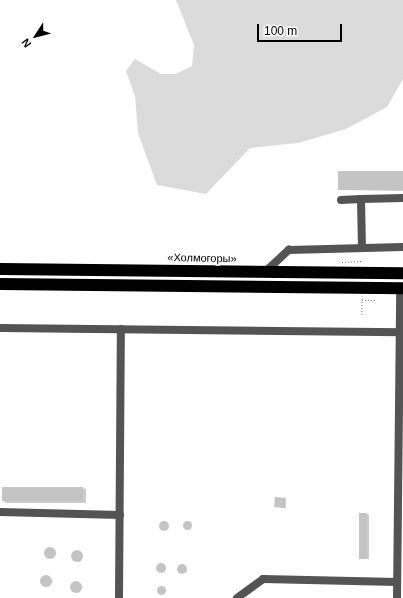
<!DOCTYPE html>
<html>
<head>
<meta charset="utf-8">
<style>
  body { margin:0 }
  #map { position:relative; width:403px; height:598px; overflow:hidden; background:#fff; font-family:Helvetica,sans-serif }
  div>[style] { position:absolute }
  .green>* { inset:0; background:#dbdbdb }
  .shadow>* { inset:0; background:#0003; transform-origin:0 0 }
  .building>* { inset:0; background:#c4c4c4; transform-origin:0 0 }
  .round { border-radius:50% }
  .path>* { height:1px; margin-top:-0.5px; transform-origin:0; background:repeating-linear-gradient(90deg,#767676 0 1px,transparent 0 3px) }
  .minor>* { height:8px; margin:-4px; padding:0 4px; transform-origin:4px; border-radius:4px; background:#545454 }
  .highway>* { height:12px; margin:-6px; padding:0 6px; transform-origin:6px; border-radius:6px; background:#000 }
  span { translate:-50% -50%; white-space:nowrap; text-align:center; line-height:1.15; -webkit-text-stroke:3px #fff; paint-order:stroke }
  .street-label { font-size:11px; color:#000 }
  .north { position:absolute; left:16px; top:16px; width:40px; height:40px; -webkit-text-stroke:3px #fff; paint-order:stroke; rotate:234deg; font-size:11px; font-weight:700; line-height:16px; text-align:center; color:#000 }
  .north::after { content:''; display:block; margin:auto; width:14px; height:18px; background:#000; clip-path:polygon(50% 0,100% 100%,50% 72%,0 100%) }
  .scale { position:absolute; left:257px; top:24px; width:85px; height:18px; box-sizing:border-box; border:2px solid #000; border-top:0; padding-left:5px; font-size:12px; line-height:14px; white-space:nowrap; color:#000; -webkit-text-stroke:3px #fff; paint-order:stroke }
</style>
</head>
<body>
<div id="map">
  <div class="green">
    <div style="clip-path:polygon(176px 0,403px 0,403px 79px,387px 107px,346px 129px,298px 143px,250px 148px,206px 194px,157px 185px,138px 133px,135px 96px,126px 71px,135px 59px,161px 74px,175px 74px,192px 66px,194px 45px)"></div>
  </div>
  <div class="shadow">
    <div style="clip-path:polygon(403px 172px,403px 191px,340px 190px)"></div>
    <div style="clip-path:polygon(3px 488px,83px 488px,86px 489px,86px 503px,6px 503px,3px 501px)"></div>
    <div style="clip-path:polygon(285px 499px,286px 508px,276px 507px)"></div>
    <div style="clip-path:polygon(367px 514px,369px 515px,369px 559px,362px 559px,360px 558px)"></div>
    <div style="clip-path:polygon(163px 522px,169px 526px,166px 530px,160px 527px)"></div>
    <div style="clip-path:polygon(186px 522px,191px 525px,189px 529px,184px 525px)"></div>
    <div style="left:49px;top:548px;width:9px;height:7px;rotate:32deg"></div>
    <div style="clip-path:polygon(76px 551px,83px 556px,80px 562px,72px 557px)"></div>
    <div style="clip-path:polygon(160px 565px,166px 568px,164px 573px,157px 569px)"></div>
    <div style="clip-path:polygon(184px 565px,187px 572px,182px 573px,179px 567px)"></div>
    <div style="clip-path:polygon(45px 576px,53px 581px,48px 587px,41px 581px)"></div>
    <div style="clip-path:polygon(75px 581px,83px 587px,79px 593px,71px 588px)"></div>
    <div style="clip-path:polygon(160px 587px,165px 590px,163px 594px,158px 590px)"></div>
  </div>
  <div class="building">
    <div style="left:403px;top:171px;width:19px;height:65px;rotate:90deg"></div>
    <div style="left:2px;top:487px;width:81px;height:14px"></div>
    <div style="left:275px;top:497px;width:11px;height:10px;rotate:5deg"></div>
    <div style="left:359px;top:513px;width:8px;height:46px"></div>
    <div class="round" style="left:182.5px;top:520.5px;width:9px;height:9px"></div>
    <div class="round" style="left:159px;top:521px;width:10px;height:10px"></div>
    <div class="round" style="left:44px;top:547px;width:12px;height:12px"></div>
    <div class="round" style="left:71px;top:550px;width:12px;height:12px"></div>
    <div class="round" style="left:156px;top:563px;width:10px;height:10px"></div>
    <div class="round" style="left:177px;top:564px;width:10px;height:10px"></div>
    <div class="round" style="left:40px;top:575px;width:12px;height:12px"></div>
    <div class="round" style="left:70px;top:581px;width:12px;height:12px"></div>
    <div class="round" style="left:156.5px;top:585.5px;width:9px;height:9px"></div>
  </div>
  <div class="path">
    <div style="left:342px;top:262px;width:19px;rotate:-3deg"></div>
    <div style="left:361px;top:261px;width:2px;rotate:90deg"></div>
    <div style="left:362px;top:296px;width:20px;rotate:90deg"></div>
    <div style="left:362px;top:300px;width:14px"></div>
  </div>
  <div class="minor">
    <div style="left:341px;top:200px;width:20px;rotate:-3deg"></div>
    <div style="left:362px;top:248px;width:49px;rotate:-91.2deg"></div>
    <div style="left:361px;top:199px;width:42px;rotate:-1.4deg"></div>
    <div style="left:265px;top:272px;width:33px;rotate:-43deg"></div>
    <div style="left:289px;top:250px;width:114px;rotate:-1.5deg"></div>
    <div style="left:0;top:328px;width:403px;rotate:0.6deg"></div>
    <div style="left:0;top:512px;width:120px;rotate:1.4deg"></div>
    <div style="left:119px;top:598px;width:269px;rotate:-89.6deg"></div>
    <div style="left:237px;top:598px;width:32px;rotate:-36deg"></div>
    <div style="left:263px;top:579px;width:134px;rotate:1.3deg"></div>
    <div style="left:397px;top:598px;width:310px;rotate:-89.4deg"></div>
  </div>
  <div class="highway">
    <div style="left:0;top:269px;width:403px;rotate:0.6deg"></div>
    <div style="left:0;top:284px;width:403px;rotate:0.6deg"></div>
  </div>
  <div class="street-label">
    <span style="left:202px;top:258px;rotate:1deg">«Холмогоры»</span>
  </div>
  <div class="north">N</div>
  <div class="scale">100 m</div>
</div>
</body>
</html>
